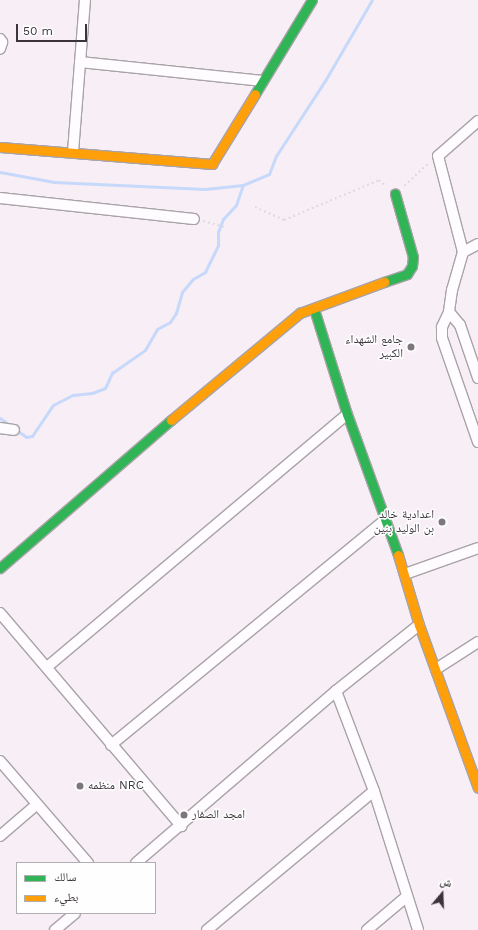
<!DOCTYPE html>
<html>
<head>
<meta charset="utf-8">
<style>
  body { margin:0 }
  #map { position:relative; width:478px; height:930px; overflow:hidden; background:#f8eef6; font-family:"Work Sans","Noto Naskh Arabic",sans-serif }
  div>[style] { position:absolute }
  .stream>* { height:3px; margin:-1.5px; padding:0 1.5px; transform-origin:1.5px; border-radius:1.5px; background:#c6d9fa }
  .path>* { height:1.5px; margin-top:-0.75px; transform-origin:0; background:repeating-linear-gradient(90deg,#dedcde 0 2px,transparent 0 5px) }
  .roads { filter:drop-shadow(1px 0 #a9a3a8) drop-shadow(-1px 0 #a9a3a8) drop-shadow(0 1px #a9a3a8) drop-shadow(0 -1px #a9a3a8) }
  .street>* { height:10px; margin:-5px; padding:0 5px; transform-origin:5px; border-radius:5px; background:#fefcfe }
  .fast>* { height:9px; margin:-4.5px; padding:0 4.5px; transform-origin:4.5px; border-radius:4.5px; background:#30b455 }
  .slow>* { height:9px; margin:-4.5px; padding:0 4.5px; transform-origin:4.5px; border-radius:4.5px; background:#ff9f0a }
  .dots>* { width:11px; height:11px; translate:-50% -50%; box-sizing:border-box; border:2px solid #fefefe; border-radius:50% }
  span { translate:-50% -50%; white-space:nowrap; text-align:center; line-height:1.15; -webkit-text-stroke:3px #fefefe; paint-order:stroke }
  .poi-label { font-size:12px; color:#3b353b }
  .right { translate:-100% -50%; text-align:right }
  .left { translate:0 -50%; text-align:left }
  .legend { position:absolute; left:16px; top:862px; width:140px; height:52px; box-sizing:border-box; background:#fefefe; border:1px solid #b0aeb0; margin:0; padding:5px 7px; list-style:none; font-size:12px; color:#3b353b }
  .legend li { display:flex; align-items:center; gap:8px; height:20px }
  .legend b { width:20px; border:1px solid #b0aeb0 }
  .north { position:absolute; left:422px; top:874px; width:40px; height:40px; -webkit-text-stroke:3px #fefefe; paint-order:stroke; rotate:19deg; font-size:11px; font-weight:700; line-height:16px; text-align:center; color:#3b353b }
  .north::after { content:''; display:block; margin:auto; width:14px; height:18px; background:#3b353b; clip-path:polygon(50% 0,100% 100%,50% 72%,0 100%) }
  .scale { position:absolute; left:16px; top:24px; width:71px; height:18px; box-sizing:border-box; border:2px solid #3b353b; border-top:0; padding-left:5px; font-size:12px; line-height:14px; white-space:nowrap; color:#3b353b; -webkit-text-stroke:3px #fefefe; paint-order:stroke }
</style>
</head>
<body>
<div id="map">
  <div class="stream">
    <div style="left:0;top:172px;width:55px;rotate:10.5deg"></div>
    <div style="left:54px;top:182px;width:151px;rotate:2.7deg"></div>
    <div style="left:205px;top:189px;width:38px;rotate:-6deg"></div>
    <div style="left:243px;top:185px;width:28px;rotate:-23deg"></div>
    <div style="left:269px;top:174px;width:19px;rotate:-69deg"></div>
    <div style="left:276px;top:156px;width:92px;rotate:-57deg"></div>
    <div style="left:326px;top:79px;width:91px;rotate:-59.8deg"></div>
    <div style="left:0;top:418px;width:32px;rotate:36deg"></div>
    <div style="left:26px;top:437px;width:6px;rotate:-9deg"></div>
    <div style="left:32px;top:436px;width:37px;rotate:-56deg"></div>
    <div style="left:53px;top:405px;width:22px;rotate:-27deg"></div>
    <div style="left:73px;top:395px;width:19px;rotate:-6deg"></div>
    <div style="left:92px;top:393px;width:14px;rotate:-21deg"></div>
    <div style="left:105px;top:388px;width:17px;rotate:-65deg"></div>
    <div style="left:112px;top:373px;width:40px;rotate:-34.9deg"></div>
    <div style="left:145px;top:350px;width:24px;rotate:-60deg"></div>
    <div style="left:157px;top:329px;width:15px;rotate:-28deg"></div>
    <div style="left:170px;top:322px;width:11px;rotate:-56deg"></div>
    <div style="left:176px;top:313px;width:22px;rotate:-74deg"></div>
    <div style="left:182px;top:292px;width:17px;rotate:-50deg"></div>
    <div style="left:193px;top:279px;width:14px;rotate:-30deg"></div>
    <div style="left:205px;top:272px;width:30px;rotate:-64deg"></div>
    <div style="left:218px;top:245px;width:13px;rotate:-90deg"></div>
    <div style="left:218px;top:232px;width:14px;rotate:-69deg"></div>
    <div style="left:223px;top:219px;width:19px;rotate:-47deg"></div>
    <div style="left:236px;top:205px;width:21px;rotate:-71deg"></div>
  </div>
  <div class="path">
    <div style="left:404px;top:186px;width:34px;rotate:-43deg"></div>
    <div style="left:255px;top:207px;width:32px;rotate:24deg"></div>
    <div style="left:284px;top:220px;width:103px;rotate:-22.8deg"></div>
    <div style="left:379px;top:180px;width:9px;rotate:41deg"></div>
    <div style="left:203px;top:221px;width:23px;rotate:15deg"></div>
  </div>
  <div class="roads">
    <div class="street">
      <div style="left:0;top:39px;width:4px;rotate:56deg"></div>
      <div style="left:2px;top:42px;width:7px;rotate:106deg"></div>
      <div style="left:80px;top:62px;width:184px;rotate:5.9deg"></div>
      <div style="left:478px;top:121px;width:53px;rotate:138.8deg"></div>
      <div style="left:438px;top:156px;width:99px;rotate:75.4deg"></div>
      <div style="left:463px;top:252px;width:40px;rotate:106deg"></div>
      <div style="left:452px;top:290px;width:22px;rotate:98deg"></div>
      <div style="left:449px;top:312px;width:17px;rotate:115deg"></div>
      <div style="left:442px;top:327px;width:11px;rotate:90deg"></div>
      <div style="left:442px;top:338px;width:110px;rotate:70.9deg"></div>
      <div style="left:73px;top:152px;width:152px;rotate:-85.5deg"></div>
      <div style="left:0;top:198px;width:195px;rotate:6.2deg"></div>
      <div style="left:463px;top:252px;width:17px;rotate:-28deg"></div>
      <div style="left:449px;top:312px;width:17px;rotate:50deg"></div>
      <div style="left:460px;top:325px;width:56px;rotate:71.2deg"></div>
      <div style="left:0;top:428px;width:14px;rotate:8deg"></div>
      <div style="left:405px;top:574px;width:77px;rotate:-19.6deg"></div>
      <div style="left:0;top:613px;width:280px;rotate:49.6deg"></div>
      <div style="left:47px;top:667px;width:392px;rotate:-40.1deg"></div>
      <div style="left:436px;top:669px;width:50px;rotate:-32.7deg"></div>
      <div style="left:336px;top:691px;width:107px;rotate:69.2deg"></div>
      <div style="left:374px;top:791px;width:146px;rotate:72.4deg"></div>
      <div style="left:111px;top:745px;width:356px;rotate:-39.4deg"></div>
      <div style="left:0;top:761px;width:135px;rotate:49.2deg"></div>
      <div style="left:0;top:836px;width:48px;rotate:-40.7deg"></div>
      <div style="left:136px;top:863px;width:264px;rotate:-40.7deg"></div>
      <div style="left:336px;top:691px;width:106px;rotate:-38.5deg"></div>
      <div style="left:55px;top:930px;width:26px;rotate:-40deg"></div>
      <div style="left:207px;top:930px;width:217px;rotate:-39.8deg"></div>
      <div style="left:367px;top:930px;width:51px;rotate:-40.2deg"></div>
    </div>
    <div class="fast">
      <div style="left:255px;top:94px;width:110px;rotate:-58.8deg"></div>
      <div style="left:384px;top:282px;width:24px;rotate:-19deg"></div>
      <div style="left:407px;top:274px;width:9px;rotate:-58deg"></div>
      <div style="left:412px;top:266px;width:9px;rotate:-84deg"></div>
      <div style="left:413px;top:257px;width:66px;rotate:-105.9deg"></div>
      <div style="left:314px;top:309px;width:110px;rotate:72.6deg"></div>
      <div style="left:347px;top:414px;width:150px;rotate:70.1deg"></div>
      <div style="left:0;top:568px;width:226px;rotate:-40.9deg"></div>
    </div>
    <div class="slow">
      <div style="left:0;top:147px;width:213px;rotate:4.6deg"></div>
      <div style="left:212px;top:164px;width:82px;rotate:-58.4deg"></div>
      <div style="left:171px;top:420px;width:168px;rotate:-39.7deg"></div>
      <div style="left:300px;top:313px;width:90px;rotate:-20.3deg"></div>
      <div style="left:398px;top:555px;width:73px;rotate:73.3deg"></div>
      <div style="left:419px;top:625px;width:173px;rotate:70.1deg"></div>
    </div>
  </div>
  <div class="dots">
    <div style="left:411px;top:347px;background:#7d767c"></div>
    <div style="left:442px;top:522px;background:#7d767c"></div>
    <div style="left:80px;top:786px;background:#7d767c"></div>
    <div style="left:184px;top:815px;background:#7d767c"></div>
  </div>
  <div class="poi-label">
    <span class="right" style="left:403px;top:347px">جامع الشهداء<br>الكبير</span>
    <span class="right" style="left:434px;top:522px">اعدادية خالد<br>بن الوليد بنين</span>
    <span class="left" style="left:88px;top:786px">منظمه NRC</span>
    <span class="left" style="left:192px;top:815px">امجد الصفار</span>
  </div>
  <ul class="legend">
  <li><b style="height:5px;background:#30b455"></b>سالك</li>
  <li><b style="height:5px;background:#ff9f0a"></b>بطيء</li>
  </ul>
  <div class="north">ش</div>
  <div class="scale">50 m</div>
</div>
</body>
</html>
